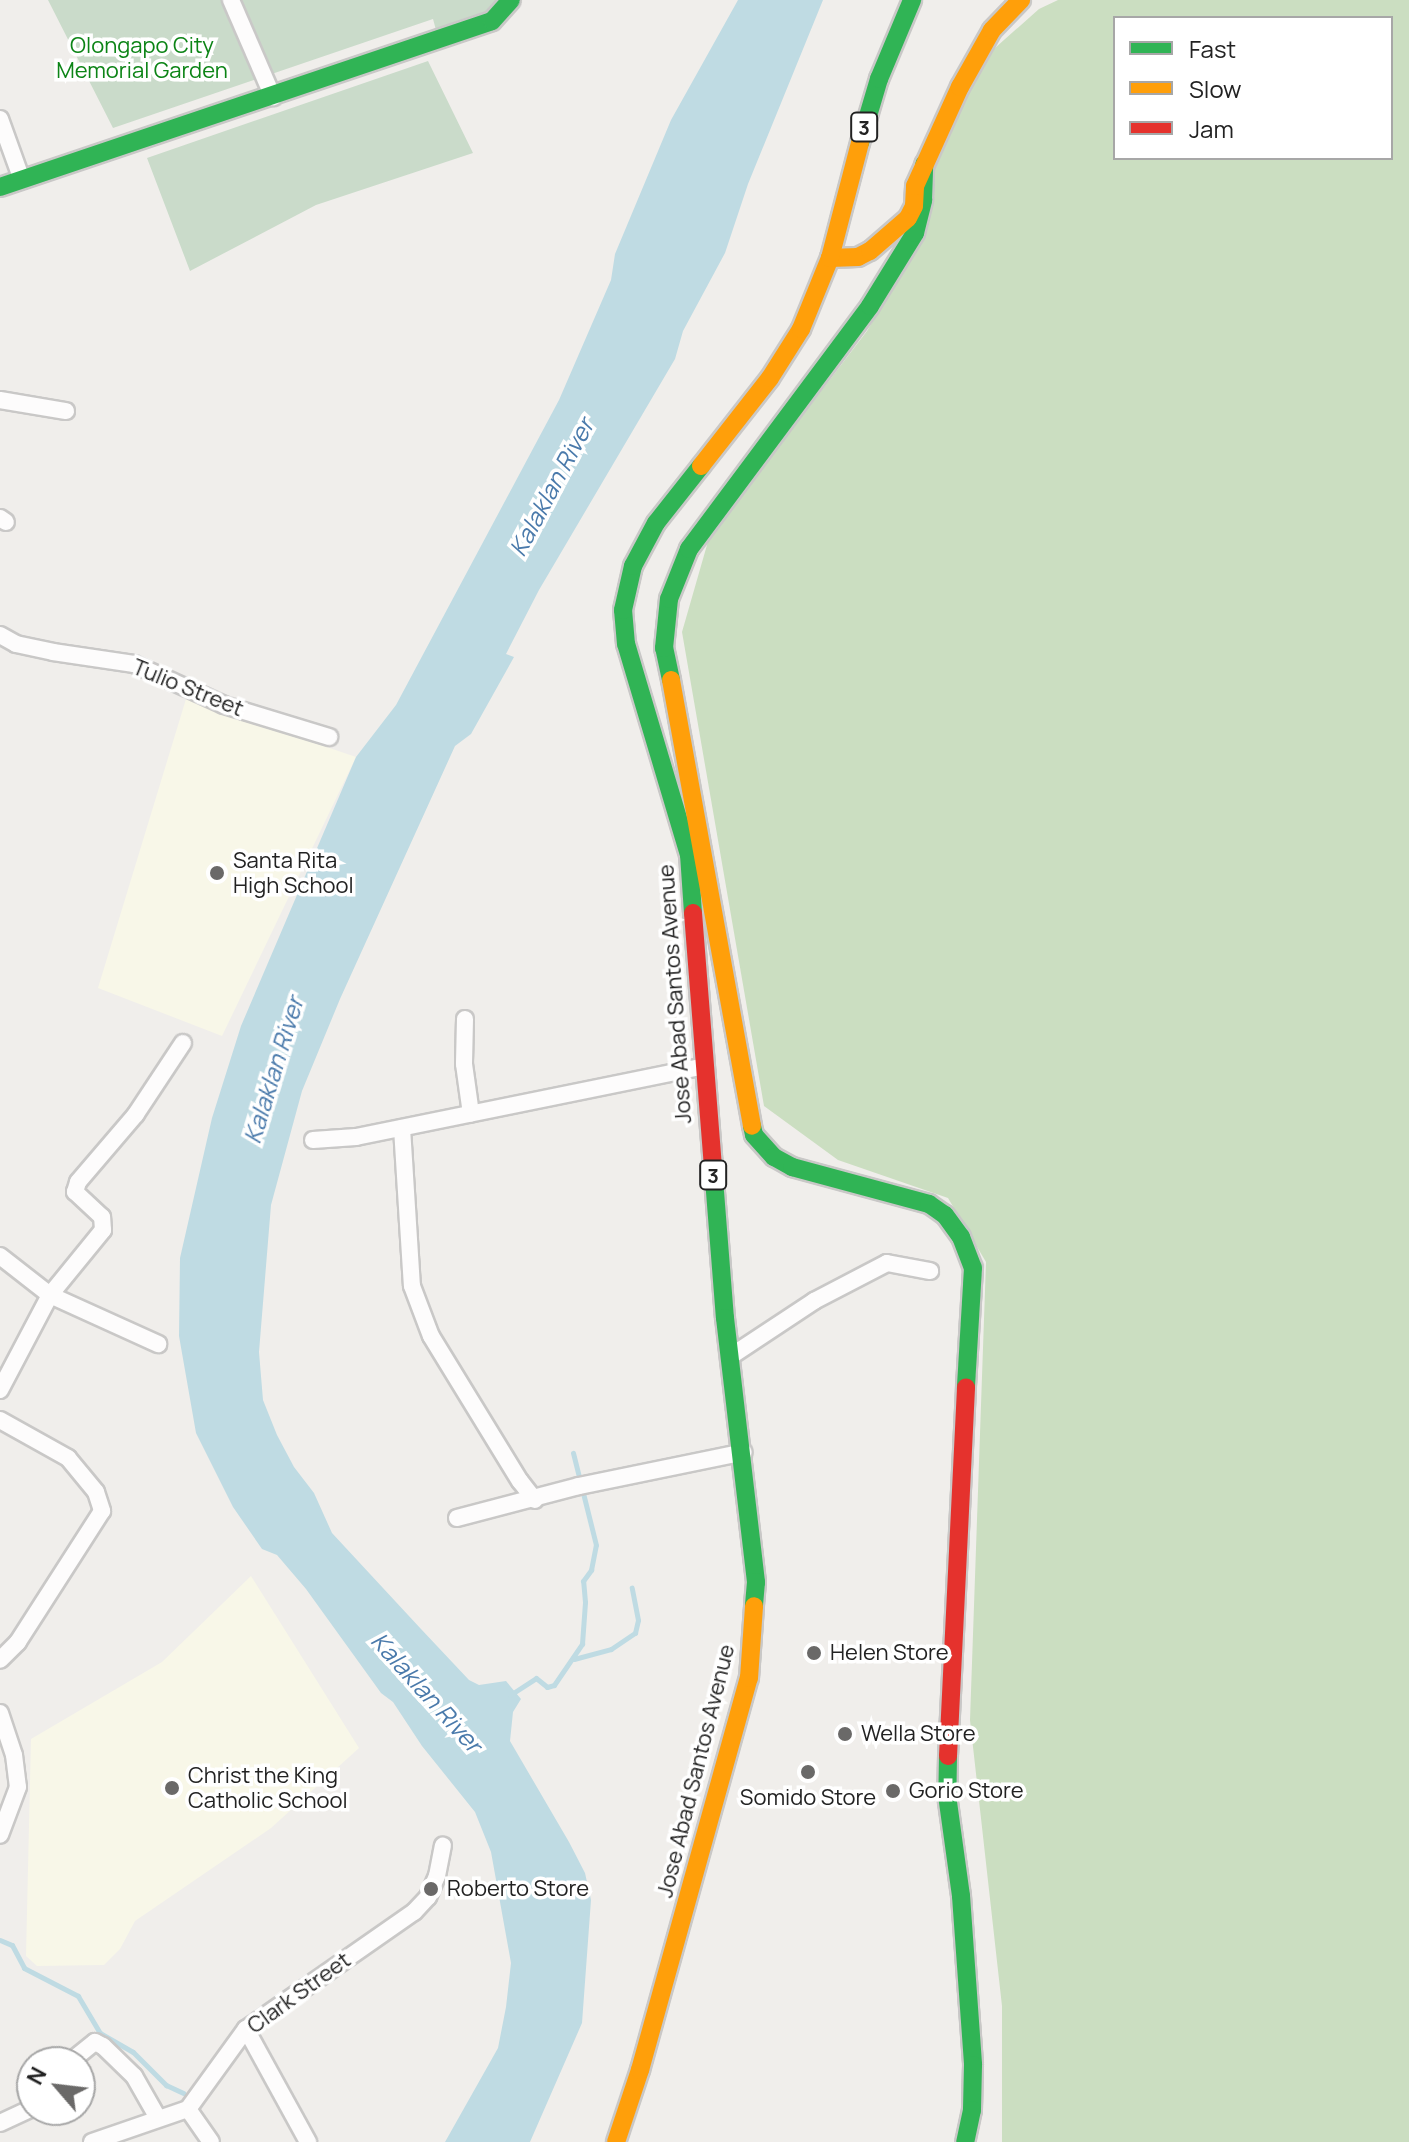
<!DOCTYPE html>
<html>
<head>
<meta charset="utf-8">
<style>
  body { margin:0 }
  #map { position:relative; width:1409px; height:2142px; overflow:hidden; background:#f0eeeb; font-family:Manrope,sans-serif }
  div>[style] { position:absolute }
  .education>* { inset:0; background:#f8f7e8 }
  .forest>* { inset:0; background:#cbdec1 }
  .cemetery>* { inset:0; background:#cadbca }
  .water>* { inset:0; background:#bfdbe3 }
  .stream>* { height:5px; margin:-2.5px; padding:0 2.5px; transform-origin:2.5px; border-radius:2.5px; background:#bfdbe3 }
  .roads { filter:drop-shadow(2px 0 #c9c8c7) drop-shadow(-2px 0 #c9c8c7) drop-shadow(0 2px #c9c8c7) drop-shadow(0 -2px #c9c8c7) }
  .street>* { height:16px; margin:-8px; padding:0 8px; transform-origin:8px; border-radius:8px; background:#fdfcfc }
  .fast>* { height:18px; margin:-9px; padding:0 9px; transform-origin:9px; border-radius:9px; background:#30b455 }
  .slow>* { height:18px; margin:-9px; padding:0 9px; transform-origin:9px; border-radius:9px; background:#ff9f0a }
  .jam>* { height:18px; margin:-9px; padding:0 9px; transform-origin:9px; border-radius:9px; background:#e5322d }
  .dots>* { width:22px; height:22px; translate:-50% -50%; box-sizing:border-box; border:4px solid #fff; border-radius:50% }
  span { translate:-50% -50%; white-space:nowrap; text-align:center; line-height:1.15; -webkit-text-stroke:7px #fff; paint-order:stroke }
  .shield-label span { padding:2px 6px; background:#fff; border:2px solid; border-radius:6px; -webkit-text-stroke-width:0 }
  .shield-label { font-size:20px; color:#222; font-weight:700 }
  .park-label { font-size:22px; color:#0c8416 }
  .street-label { font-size:22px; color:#222 }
  .poi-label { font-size:22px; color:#222 }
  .left { translate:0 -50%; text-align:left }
  .water-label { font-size:24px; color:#4a7aab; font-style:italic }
  .legend { position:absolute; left:1113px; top:16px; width:280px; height:144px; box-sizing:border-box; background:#fff; border:2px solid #a7a7a7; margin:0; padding:10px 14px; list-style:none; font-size:24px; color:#222 }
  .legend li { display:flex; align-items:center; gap:16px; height:40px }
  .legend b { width:40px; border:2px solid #a7a7a7 }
  .north { position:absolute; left:16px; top:2046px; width:80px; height:80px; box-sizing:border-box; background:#fff; border:2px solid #a7a7a7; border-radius:50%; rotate:298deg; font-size:22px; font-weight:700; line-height:32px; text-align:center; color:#222 }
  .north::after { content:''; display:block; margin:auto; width:28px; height:36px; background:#6a6968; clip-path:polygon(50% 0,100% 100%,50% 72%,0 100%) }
</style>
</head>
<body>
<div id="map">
  <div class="education">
    <div style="clip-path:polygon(186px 699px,356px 757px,222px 1036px,98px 988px)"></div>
    <div style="clip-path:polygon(251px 1576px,359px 1748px,271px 1828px,135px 1921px,120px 1949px,104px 1965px,37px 1966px,26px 1956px,31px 1739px,162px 1662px)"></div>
  </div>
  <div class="forest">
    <div style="clip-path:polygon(evenodd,1058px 0,1409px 0,1409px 2142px,1002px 2142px,1002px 2006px,970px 1720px,986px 1262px,948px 1198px,838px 1160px,764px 1106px,682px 632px,709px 538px,867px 331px,923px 236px,933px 161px,986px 56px,1039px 9px,1058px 0,1115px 18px,1391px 18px,1391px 158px,1115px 158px,1115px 18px)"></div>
  </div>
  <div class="cemetery">
    <div style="clip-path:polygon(48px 0,504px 0,497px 12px,436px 30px,433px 19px,113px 128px)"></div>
    <div style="clip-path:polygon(428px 61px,473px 153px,316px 205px,190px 271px,147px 158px)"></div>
  </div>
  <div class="water">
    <div style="clip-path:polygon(738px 0,823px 0,748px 184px,725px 253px,683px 331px,675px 359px,539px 590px,506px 654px,514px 657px,471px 734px,455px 746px,340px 999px,302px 1091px,271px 1205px,259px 1352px,263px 1400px,277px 1435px,294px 1467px,314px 1493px,332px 1533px,421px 1629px,469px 1680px,479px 1685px,506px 1681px,521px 1699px,513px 1712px,510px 1741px,569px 1842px,585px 1873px,591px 1900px,582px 2023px,530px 2142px,445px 2142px,498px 2048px,506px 2007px,511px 1963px,491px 1852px,475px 1812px,422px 1746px,393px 1702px,381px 1693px,306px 1589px,277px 1555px,262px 1549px,233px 1507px,196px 1433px,179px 1336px,180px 1258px,212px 1118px,241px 1026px,356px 757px,396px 705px,559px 400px,611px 280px,615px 254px,671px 120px)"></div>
  </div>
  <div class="stream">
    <div style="left:574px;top:1659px;width:38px;rotate:-15deg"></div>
    <div style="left:611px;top:1649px;width:29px;rotate:-34deg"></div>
    <div style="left:635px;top:1633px;width:13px;rotate:-77deg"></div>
    <div style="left:638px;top:1620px;width:33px;rotate:-101deg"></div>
    <div style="left:510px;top:1695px;width:31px;rotate:-33deg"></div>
    <div style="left:536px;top:1678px;width:14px;rotate:39deg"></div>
    <div style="left:547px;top:1687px;width:7px;rotate:-16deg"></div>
    <div style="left:554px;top:1685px;width:50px;rotate:-55.7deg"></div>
    <div style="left:582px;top:1644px;width:42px;rotate:-85.9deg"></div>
    <div style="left:585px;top:1602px;width:21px;rotate:-95deg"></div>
    <div style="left:583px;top:1581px;width:14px;rotate:-54deg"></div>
    <div style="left:591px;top:1570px;width:25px;rotate:-79deg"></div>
    <div style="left:596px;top:1545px;width:95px;rotate:-104deg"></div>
    <div style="left:0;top:1940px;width:13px;rotate:23deg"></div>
    <div style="left:12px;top:1945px;width:26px;rotate:62deg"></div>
    <div style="left:24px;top:1968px;width:61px;rotate:27.4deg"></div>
    <div style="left:78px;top:1996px;width:43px;rotate:59.3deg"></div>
    <div style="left:100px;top:2033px;width:38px;rotate:30deg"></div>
    <div style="left:133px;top:2052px;width:47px;rotate:45deg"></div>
    <div style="left:166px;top:2085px;width:19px;rotate:25deg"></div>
  </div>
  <div class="roads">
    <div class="street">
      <div style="left:231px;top:0;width:106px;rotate:66.6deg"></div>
      <div style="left:0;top:119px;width:65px;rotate:70.2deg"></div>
      <div style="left:0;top:400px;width:67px;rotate:9.5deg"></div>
      <div style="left:0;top:518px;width:7px;rotate:34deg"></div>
      <div style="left:0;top:635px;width:18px;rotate:29deg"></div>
      <div style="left:16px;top:644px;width:38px;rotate:12deg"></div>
      <div style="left:53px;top:652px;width:82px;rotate:8.4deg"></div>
      <div style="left:134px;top:664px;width:99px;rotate:24.5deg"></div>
      <div style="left:224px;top:705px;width:110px;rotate:16.9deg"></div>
      <div style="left:465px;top:1019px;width:45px;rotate:91.3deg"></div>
      <div style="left:464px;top:1064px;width:50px;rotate:82deg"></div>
      <div style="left:402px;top:1128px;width:158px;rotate:86.4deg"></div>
      <div style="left:412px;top:1286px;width:53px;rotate:69.2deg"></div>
      <div style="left:431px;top:1336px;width:170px;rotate:58.5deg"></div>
      <div style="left:520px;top:1481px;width:24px;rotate:52deg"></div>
      <div style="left:313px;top:1140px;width:43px;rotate:-4deg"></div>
      <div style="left:356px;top:1137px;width:355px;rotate:-11.5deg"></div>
      <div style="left:0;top:1256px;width:63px;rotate:38deg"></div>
      <div style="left:50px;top:1295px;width:119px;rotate:24.4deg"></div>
      <div style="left:731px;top:1356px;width:100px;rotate:-33.5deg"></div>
      <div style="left:814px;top:1301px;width:82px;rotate:-27.5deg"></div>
      <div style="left:887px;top:1263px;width:44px;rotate:10.5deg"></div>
      <div style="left:0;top:1390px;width:107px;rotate:-62.2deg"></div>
      <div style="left:50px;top:1295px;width:84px;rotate:-50.8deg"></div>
      <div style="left:103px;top:1230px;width:13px;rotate:-94deg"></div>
      <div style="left:102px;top:1217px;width:37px;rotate:-137deg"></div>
      <div style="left:75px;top:1192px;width:10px;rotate:-73deg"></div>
      <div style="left:78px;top:1182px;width:89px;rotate:-49.5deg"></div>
      <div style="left:136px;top:1114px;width:85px;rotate:-56.5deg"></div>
      <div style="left:0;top:1420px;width:78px;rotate:29.2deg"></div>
      <div style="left:68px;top:1458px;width:44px;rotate:50.5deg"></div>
      <div style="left:96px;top:1492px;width:20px;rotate:72deg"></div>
      <div style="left:102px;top:1511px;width:156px;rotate:122.7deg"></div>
      <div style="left:18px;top:1642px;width:25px;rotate:135deg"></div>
      <div style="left:457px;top:1518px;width:126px;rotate:-14.7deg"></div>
      <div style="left:579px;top:1486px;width:168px;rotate:-11.6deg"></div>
      <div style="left:0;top:1713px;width:44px;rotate:71.6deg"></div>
      <div style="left:14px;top:1755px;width:32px;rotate:83deg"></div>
      <div style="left:18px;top:1787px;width:51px;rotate:110.6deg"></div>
      <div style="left:246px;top:2029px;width:129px;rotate:61.2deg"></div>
      <div style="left:70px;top:2062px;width:32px;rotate:-39deg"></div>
      <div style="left:95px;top:2042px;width:9px;rotate:27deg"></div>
      <div style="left:103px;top:2046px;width:43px;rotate:44.1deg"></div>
      <div style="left:134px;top:2076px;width:48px;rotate:60.3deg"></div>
      <div style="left:188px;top:2109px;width:40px;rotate:55.1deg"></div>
      <div style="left:0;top:2123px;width:35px;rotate:-25deg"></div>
      <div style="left:92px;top:2142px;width:102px;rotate:-19deg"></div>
      <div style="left:188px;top:2109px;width:99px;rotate:-54.1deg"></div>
      <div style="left:246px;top:2029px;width:205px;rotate:-34.9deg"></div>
      <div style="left:414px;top:1912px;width:21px;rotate:-47deg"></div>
      <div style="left:428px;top:1897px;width:23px;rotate:-67deg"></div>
      <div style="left:437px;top:1876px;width:31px;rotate:-79deg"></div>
    </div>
    <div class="fast">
      <div style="left:860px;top:143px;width:67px;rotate:-73.5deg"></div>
      <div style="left:879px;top:79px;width:86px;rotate:-67.3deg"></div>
      <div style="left:0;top:187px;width:519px;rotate:-18.64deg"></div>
      <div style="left:492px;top:21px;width:28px;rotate:-48deg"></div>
      <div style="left:671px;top:680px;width:33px;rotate:-102deg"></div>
      <div style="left:664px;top:648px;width:49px;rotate:-84.2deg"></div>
      <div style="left:669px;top:599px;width:54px;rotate:-68.2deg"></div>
      <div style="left:689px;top:549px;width:303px;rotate:-53.3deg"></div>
      <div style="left:870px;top:306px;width:86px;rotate:-58.3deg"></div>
      <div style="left:915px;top:233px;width:34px;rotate:-76deg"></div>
      <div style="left:923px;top:200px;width:36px;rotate:-88deg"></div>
      <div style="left:693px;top:913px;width:58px;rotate:-93.9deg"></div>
      <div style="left:689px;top:855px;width:220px;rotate:-106.6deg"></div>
      <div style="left:626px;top:644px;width:34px;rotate:-95deg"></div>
      <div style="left:623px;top:610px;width:45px;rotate:-77.2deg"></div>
      <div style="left:633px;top:566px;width:49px;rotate:-61.9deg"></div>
      <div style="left:656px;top:523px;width:73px;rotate:-51.7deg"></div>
      <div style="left:752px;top:1126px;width:9px;rotate:77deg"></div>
      <div style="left:754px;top:1135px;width:30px;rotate:48deg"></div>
      <div style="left:774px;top:1157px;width:21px;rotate:29deg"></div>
      <div style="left:792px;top:1167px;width:142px;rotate:15.1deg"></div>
      <div style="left:929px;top:1204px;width:19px;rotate:35deg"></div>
      <div style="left:945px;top:1215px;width:27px;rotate:54deg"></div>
      <div style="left:961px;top:1237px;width:33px;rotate:69deg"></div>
      <div style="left:973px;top:1268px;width:119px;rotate:93.4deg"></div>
      <div style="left:714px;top:1179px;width:139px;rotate:85.5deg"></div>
      <div style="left:725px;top:1318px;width:266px;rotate:83.3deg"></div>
      <div style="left:756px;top:1582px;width:24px;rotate:95deg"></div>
      <div style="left:948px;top:1756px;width:39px;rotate:91deg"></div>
      <div style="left:947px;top:1795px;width:102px;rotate:82.1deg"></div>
      <div style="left:961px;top:1896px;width:169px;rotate:85.9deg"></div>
      <div style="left:973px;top:2065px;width:45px;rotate:91.3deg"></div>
      <div style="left:972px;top:2110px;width:33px;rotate:102deg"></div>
    </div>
    <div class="slow">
      <div style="left:830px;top:258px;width:28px;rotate:-2deg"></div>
      <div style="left:858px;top:257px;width:13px;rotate:-27deg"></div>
      <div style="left:870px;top:251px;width:50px;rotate:-41deg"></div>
      <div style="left:908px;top:218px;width:13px;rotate:-63deg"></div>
      <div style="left:914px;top:206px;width:20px;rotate:-87deg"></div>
      <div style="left:915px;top:186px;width:109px;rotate:-65.6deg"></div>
      <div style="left:960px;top:87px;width:65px;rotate:-60.7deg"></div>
      <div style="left:992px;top:30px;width:42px;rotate:-46deg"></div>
      <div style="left:701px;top:466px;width:112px;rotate:-51.9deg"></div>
      <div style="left:770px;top:378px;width:58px;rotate:-57.7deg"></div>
      <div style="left:801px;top:329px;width:77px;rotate:-67.8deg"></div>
      <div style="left:830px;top:258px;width:119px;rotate:-75.4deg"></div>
      <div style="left:671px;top:680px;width:453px;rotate:79.7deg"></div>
      <div style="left:616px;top:2142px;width:76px;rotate:-71.6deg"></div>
      <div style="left:640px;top:2070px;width:407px;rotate:-74.5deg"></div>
      <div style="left:749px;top:1678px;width:72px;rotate:-86deg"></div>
    </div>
    <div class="jam">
      <div style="left:693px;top:913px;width:267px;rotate:85.5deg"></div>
      <div style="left:948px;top:1756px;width:369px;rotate:-87.2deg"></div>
    </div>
  </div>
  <div class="dots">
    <div style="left:217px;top:873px;background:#6a6968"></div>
    <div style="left:814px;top:1653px;background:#6a6968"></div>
    <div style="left:845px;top:1734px;background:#6a6968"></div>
    <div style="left:808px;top:1772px;background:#6a6968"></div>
    <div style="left:172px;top:1788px;background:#6a6968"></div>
    <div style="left:893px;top:1791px;background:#6a6968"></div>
    <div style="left:431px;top:1889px;background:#6a6968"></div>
  </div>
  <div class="shield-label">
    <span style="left:864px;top:127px">3</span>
    <span style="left:713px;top:1175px">3</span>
  </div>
  <div class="park-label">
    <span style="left:142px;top:58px">Olongapo City<br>Memorial Garden</span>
  </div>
  <div class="street-label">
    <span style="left:188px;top:688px;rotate:22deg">Tulio Street</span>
    <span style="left:675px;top:994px;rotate:-94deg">Jose Abad Santos Avenue</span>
    <span style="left:696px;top:1771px;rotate:-76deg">Jose Abad Santos Avenue</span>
    <span style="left:299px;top:1993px;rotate:-36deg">Clark Street</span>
  </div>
  <div class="poi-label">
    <span class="left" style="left:233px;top:873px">Santa Rita<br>High School</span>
    <span class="left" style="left:830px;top:1653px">Helen Store</span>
    <span class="left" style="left:861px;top:1734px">Wella Store</span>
    <span class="left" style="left:188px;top:1788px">Christ the King<br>Catholic School</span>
    <span class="left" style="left:909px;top:1791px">Gorio Store</span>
    <span style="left:808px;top:1798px">Somido Store</span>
    <span class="left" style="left:447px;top:1889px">Roberto Store</span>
  </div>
  <div class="water-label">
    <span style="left:551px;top:487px;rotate:-62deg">Kalaklan River</span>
    <span style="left:273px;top:1070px;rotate:-73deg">Kalaklan River</span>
    <span style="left:427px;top:1692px;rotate:48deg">Kalaklan River</span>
  </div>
  <ul class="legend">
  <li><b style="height:10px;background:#30b455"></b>Fast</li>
  <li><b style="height:10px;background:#ff9f0a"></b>Slow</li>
  <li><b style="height:10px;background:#e5322d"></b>Jam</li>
  </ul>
  <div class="north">N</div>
</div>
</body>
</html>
